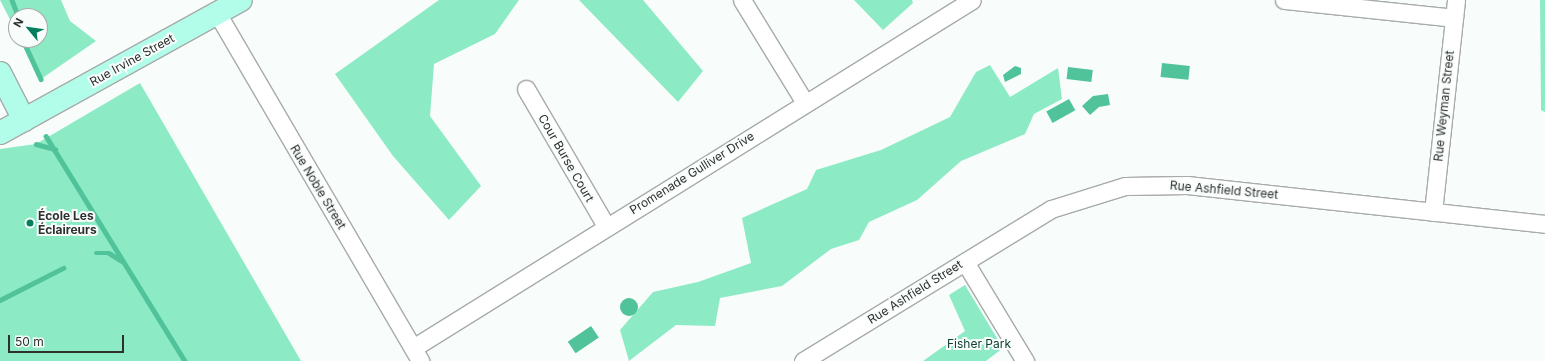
<!DOCTYPE html>
<html>
<head>
<meta charset="utf-8">
<style>
  body { margin:0 }
  #map { position:relative; width:1545px; height:361px; overflow:hidden; background:#f8fdfb; font-family:Inter,sans-serif }
  div>[style] { position:absolute }
  .green>* { inset:0; background:#8cebc5 }
  .water>* { inset:0; background:#51c39a; transform-origin:0 0 }
  .round { border-radius:50% }
  .stream>* { height:4.5px; margin:-2.25px; padding:0 2.25px; transform-origin:2.25px; border-radius:2.25px; background:#51c39a }
  .roads { filter:drop-shadow(1px 0 #a7aba9) drop-shadow(-1px 0 #a7aba9) drop-shadow(0 1px #a7aba9) drop-shadow(0 -1px #a7aba9) }
  .street>* { height:17px; margin:-8.5px; padding:0 8.5px; transform-origin:8.5px; border-radius:8.5px; background:#fff }
  .secondary>* { height:22px; margin:-11px; padding:0 11px; transform-origin:11px; border-radius:11px; background:#b2fdea }
  .dots>* { width:11px; height:11px; translate:-50% -50%; box-sizing:border-box; border:2px solid #f8fdfb; border-radius:50% }
  span { translate:-50% -50%; white-space:nowrap; text-align:center; line-height:1.15; -webkit-text-stroke:4px #f8fdfb; paint-order:stroke }
  .street-label { font-size:12px; color:#2e302f }
  .poi-label { font-size:12px; color:#2e302f; font-weight:700 }
  .left { translate:0 -50%; text-align:left }
  .park-label { font-size:12px; color:#0f4030 }
  .north { position:absolute; left:8px; top:8px; width:40px; height:40px; box-sizing:border-box; background:#f8fdfb; border:1px solid #a7aba9; border-radius:50%; rotate:299deg; font-size:11px; font-weight:700; line-height:16px; text-align:center; color:#2e302f }
  .north::after { content:''; display:block; margin:auto; width:14px; height:18px; background:#037e5d; clip-path:polygon(50% 0,100% 100%,50% 72%,0 100%) }
  .scale { position:absolute; left:8px; top:335px; width:116px; height:18px; box-sizing:border-box; border:2px solid #2e302f; border-top:0; padding-left:5px; font-size:12px; line-height:14px; white-space:nowrap; color:#2e302f; -webkit-text-stroke:3px #f8fdfb; paint-order:stroke }
</style>
</head>
<body>
<div id="map">
  <div class="green">
    <div style="clip-path:polygon(0 0,61px 0,70px 21px,96px 41px,41px 79px,21px 40px,40px 40px,40px 16px,16px 16px,16px 31px)"></div>
    <div style="clip-path:polygon(439px 0,519px 0,495px 34px,434px 64px,430px 116px,481px 186px,449px 220px,393px 156px,335px 74px)"></div>
    <div style="clip-path:polygon(579px 0,643px 0,703px 71px,678px 102px)"></div>
    <div style="clip-path:polygon(854px 0,912px 0,913px 3px,883px 30px)"></div>
    <div style="clip-path:polygon(1540px 0,1545px 0,1545px 112px,1541px 110px)"></div>
    <div style="clip-path:polygon(990px 65px,1010px 97px,1058px 68px,1062px 99px,1034px 114px,1025px 134px,961px 161px,917px 200px,869px 222px,859px 240px,831px 249px,782px 286px,720px 298px,715px 326px,676px 325px,629px 361px,620px 330px,653px 292px,698px 282px,751px 263px,742px 218px,807px 189px,816px 170px,881px 150px,950px 117px,976px 72px)"></div>
    <div style="clip-path:polygon(140px 83px,301px 361px,0 361px,0 149px,36px 144px)"></div>
    <div style="clip-path:polygon(965px 285px,1003px 348px,986px 361px,923px 361px,965px 331px,949px 295px)"></div>
  </div>
  <div class="water">
    <div style="left:1162px;top:63px;width:28px;height:14px;rotate:6deg"></div>
    <div style="clip-path:polygon(1015px 66px,1021px 68px,1021px 74px,1005px 82px,1003px 75px)"></div>
    <div style="left:1068px;top:67px;width:25px;height:12px;rotate:7deg"></div>
    <div style="clip-path:polygon(1108px 94px,1110px 105px,1099px 107px,1090px 115px,1082px 106px,1093px 96px)"></div>
    <div style="left:1069px;top:99px;width:13px;height:26px;rotate:61deg"></div>
    <div class="round" style="left:620px;top:298px;width:18px;height:18px"></div>
    <div style="left:591px;top:326px;width:14px;height:28px;rotate:56deg"></div>
  </div>
  <div class="stream">
    <div style="left:12px;top:0;width:17px;rotate:69deg"></div>
    <div style="left:23px;top:40px;width:43px;rotate:65.2deg"></div>
    <div style="left:46px;top:136px;width:264px;rotate:58.3deg"></div>
    <div style="left:36px;top:144px;width:20px;rotate:15deg"></div>
    <div style="left:96px;top:253px;width:13px"></div>
    <div style="left:109px;top:253px;width:15px;rotate:32deg"></div>
    <div style="left:0;top:300px;width:71px;rotate:-26.9deg"></div>
  </div>
  <div class="roads">
    <div class="street">
      <div style="left:742px;top:0;width:121px;rotate:58.5deg"></div>
      <div style="left:1284px;top:0;width:171px;rotate:6deg"></div>
      <div style="left:217px;top:13px;width:403px;rotate:59.7deg"></div>
      <div style="left:526px;top:89px;width:159px;rotate:59.7deg"></div>
      <div style="left:1433px;top:212px;width:213px;rotate:-83.8deg"></div>
      <div style="left:965px;top:262px;width:116px;rotate:58.8deg"></div>
      <div style="left:413px;top:348px;width:658px;rotate:-31.9deg"></div>
      <div style="left:803px;top:361px;width:291px;rotate:-31.5deg"></div>
      <div style="left:1051px;top:209px;width:77px;rotate:-17.3deg"></div>
      <div style="left:1125px;top:186px;width:62px;rotate:-0.9deg"></div>
      <div style="left:1187px;top:185px;width:360px;rotate:6.2deg"></div>
    </div>
    <div class="secondary">
      <div style="left:0;top:73px;width:53px;rotate:62.9deg"></div>
      <div style="left:0;top:133px;width:275px;rotate:-28.9deg"></div>
    </div>
  </div>
  <div class="dots">
    <div style="left:30px;top:223px;background:#037e5d"></div>
  </div>
  <div class="street-label">
    <span style="left:132px;top:60px;rotate:-29deg">Rue Irvine Street</span>
    <span style="left:1444px;top:106px;rotate:-84deg">Rue Weyman Street</span>
    <span style="left:566px;top:158px;rotate:60deg">Cour Burse Court</span>
    <span style="left:692px;top:173px;rotate:-32deg">Promenade Gulliver Drive</span>
    <span style="left:318px;top:187px;rotate:59deg">Rue Noble Street</span>
    <span style="left:1224px;top:190px;rotate:5deg">Rue Ashfield Street</span>
    <span style="left:915px;top:292px;rotate:-32deg">Rue Ashfield Street</span>
  </div>
  <div class="poi-label">
    <span class="left" style="left:38px;top:223px">École Les<br>Éclaireurs</span>
  </div>
  <div class="park-label">
    <span style="left:979px;top:344px">Fisher Park</span>
  </div>
  <div class="north">N</div>
  <div class="scale">50 m</div>
</div>
</body>
</html>
